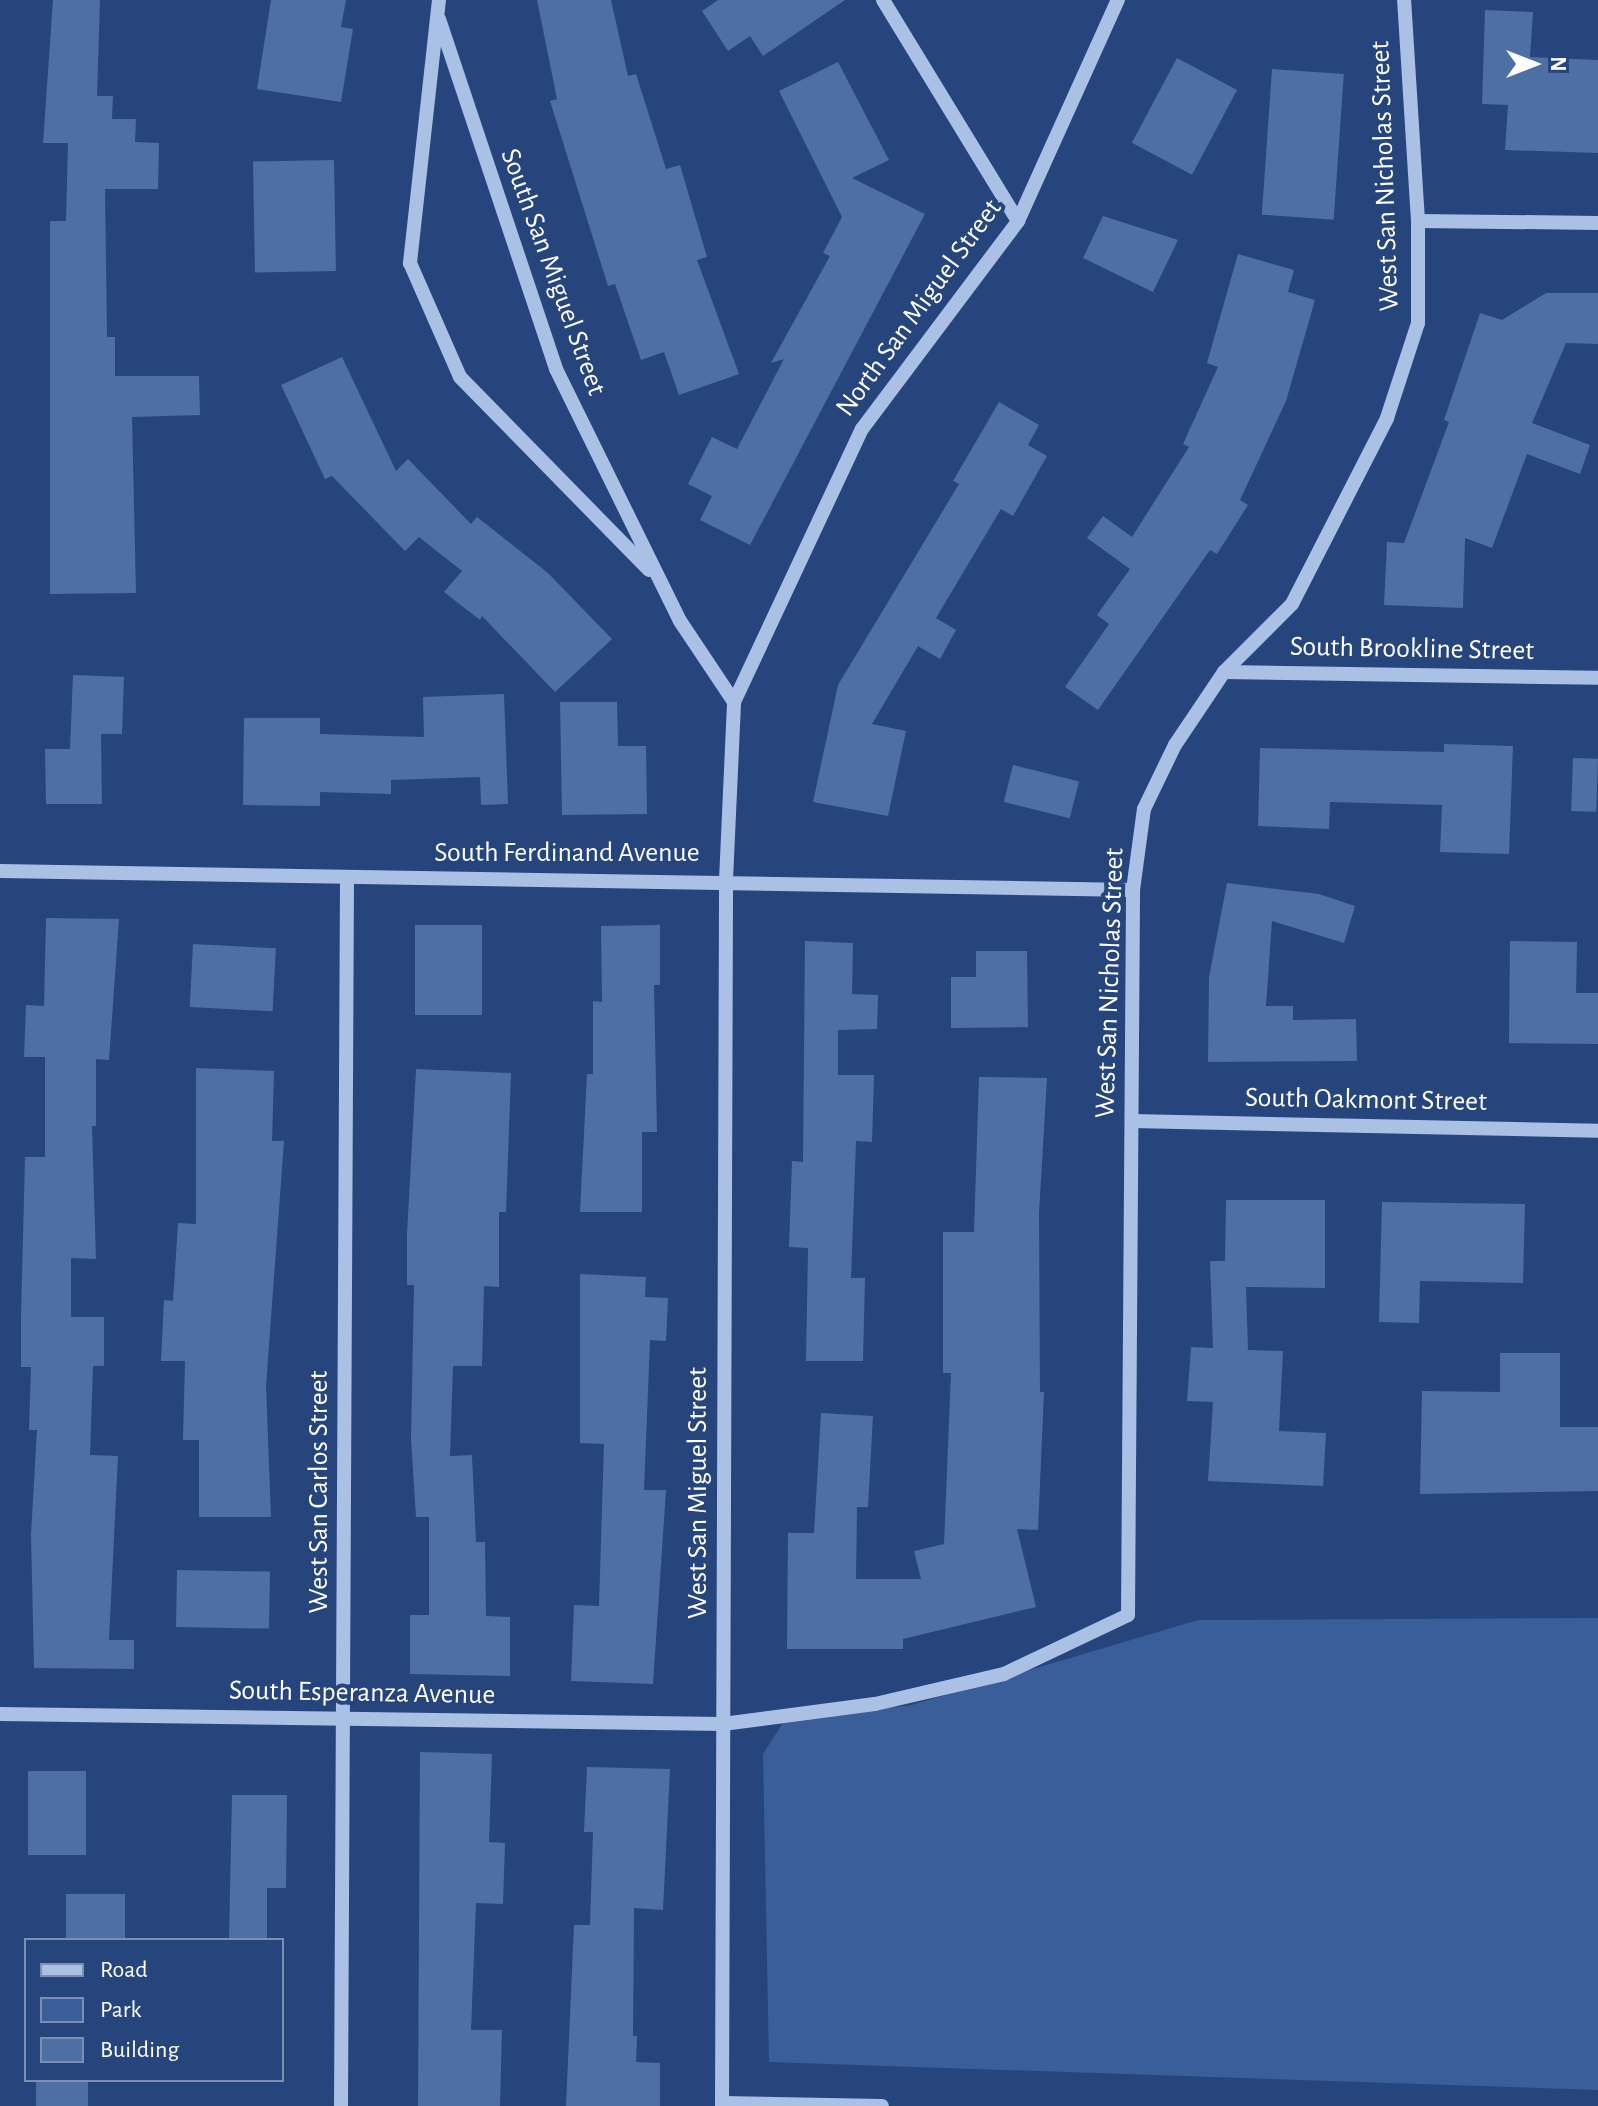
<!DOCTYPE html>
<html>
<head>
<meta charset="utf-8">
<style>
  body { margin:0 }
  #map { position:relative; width:1598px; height:2106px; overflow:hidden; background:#26457c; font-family:"Alegreya Sans",sans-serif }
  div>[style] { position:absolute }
  .green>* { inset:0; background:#395e99 }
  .building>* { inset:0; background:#4e6fa4; transform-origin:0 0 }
  .minor>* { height:14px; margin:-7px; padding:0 7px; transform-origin:7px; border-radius:7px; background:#aac0e4 }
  span { translate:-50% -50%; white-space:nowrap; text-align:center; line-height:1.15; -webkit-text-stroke:8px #26457c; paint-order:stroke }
  .street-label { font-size:28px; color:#fff }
  .legend { position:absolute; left:24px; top:1938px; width:260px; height:144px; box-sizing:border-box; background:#26457c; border:2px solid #7d8fb0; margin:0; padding:10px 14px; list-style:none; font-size:24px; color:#fff }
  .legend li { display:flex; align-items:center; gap:16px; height:40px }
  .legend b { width:40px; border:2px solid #7d8fb0 }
  .north { position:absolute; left:1494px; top:24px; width:80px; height:80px; -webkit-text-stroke:6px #26457c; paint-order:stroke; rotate:90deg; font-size:22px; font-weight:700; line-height:32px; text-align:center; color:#fff }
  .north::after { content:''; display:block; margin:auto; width:28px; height:36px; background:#fff; clip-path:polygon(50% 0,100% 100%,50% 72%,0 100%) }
</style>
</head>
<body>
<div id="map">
  <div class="green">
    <div style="clip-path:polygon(1598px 1618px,1598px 2090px,769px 2062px,763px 1754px,788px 1715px,908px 1706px,1198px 1620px)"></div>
  </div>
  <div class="building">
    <div style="clip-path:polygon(53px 0,100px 0,97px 96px,113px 96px,112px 119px,136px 119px,135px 142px,159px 143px,158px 189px,105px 189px,107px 337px,115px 337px,115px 376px,199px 376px,200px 415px,132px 417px,136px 593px,50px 594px,50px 221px,66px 221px,68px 143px,43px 143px)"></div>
    <div style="clip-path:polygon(271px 0,346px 0,341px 27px,353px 29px,341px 102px,257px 89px)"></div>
    <div style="clip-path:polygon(537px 0,611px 0,628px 76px,636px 74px,666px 169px,680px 165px,707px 257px,697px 260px,739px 374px,679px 395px,664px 352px,641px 360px,615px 284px,608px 286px,550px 101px,557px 99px)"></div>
    <div style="clip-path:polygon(718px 0,845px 0,763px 56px,750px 36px,728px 51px,702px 11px)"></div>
    <div style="clip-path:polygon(1485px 10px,1533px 12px,1530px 57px,1598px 60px,1598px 153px,1505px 150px,1508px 105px,1482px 104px)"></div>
    <div style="left:1177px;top:58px;width:68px;height:96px;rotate:28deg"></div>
    <div style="clip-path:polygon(838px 62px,889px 160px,852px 178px,925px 214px,750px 545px,700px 520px,712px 496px,688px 484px,712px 437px,737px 449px,784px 359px,771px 363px,830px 256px,823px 253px,842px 217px,779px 91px)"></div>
    <div style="left:1272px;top:69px;width:72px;height:146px;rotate:4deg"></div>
    <div style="left:334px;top:160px;width:111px;height:81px;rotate:89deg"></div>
    <div style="clip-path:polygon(1103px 216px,1178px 240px,1153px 292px,1083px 258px)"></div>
    <div style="clip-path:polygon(1238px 254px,1294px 270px,1288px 292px,1315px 300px,1286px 401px,1240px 500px,1248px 505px,1217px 554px,1210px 550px,1098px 710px,1065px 687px,1109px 624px,1097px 615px,1130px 569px,1087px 538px,1103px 516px,1132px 537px,1189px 447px,1183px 444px,1218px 367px,1207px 363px)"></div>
    <div style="clip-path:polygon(1546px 293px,1598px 293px,1598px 344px,1566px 343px,1532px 423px,1590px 445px,1580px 474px,1527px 454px,1492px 548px,1465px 538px,1463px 608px,1384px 605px,1387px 542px,1404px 543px,1449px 422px,1444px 420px,1480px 313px,1502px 320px)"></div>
    <div style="clip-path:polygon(342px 357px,396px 471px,408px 459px,471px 524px,477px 517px,548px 573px,612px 639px,555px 692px,482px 616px,480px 620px,444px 592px,462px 571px,419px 537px,405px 551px,332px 476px,325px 479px,281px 385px)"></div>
    <div style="clip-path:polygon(999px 402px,1039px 425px,1028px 445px,1047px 456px,1013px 516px,1001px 509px,936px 618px,956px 630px,940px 659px,918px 646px,872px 724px,906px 731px,888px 816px,813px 802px,838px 685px,959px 484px,953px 481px)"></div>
    <div style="clip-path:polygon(73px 675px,124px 677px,122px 734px,101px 734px,102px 804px,46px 804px,45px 749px,70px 749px)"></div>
    <div style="clip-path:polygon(504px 694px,508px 804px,481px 805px,480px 777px,391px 780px,391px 794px,320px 792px,320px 806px,243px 805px,244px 718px,320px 718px,320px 734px,424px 737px,423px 697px)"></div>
    <div style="clip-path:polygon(560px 702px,617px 702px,618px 746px,646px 746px,647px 814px,562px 815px)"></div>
    <div style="clip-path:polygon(1444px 744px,1513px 746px,1509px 854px,1440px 852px,1442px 805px,1330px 802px,1329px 829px,1258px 826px,1260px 748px,1444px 752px)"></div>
    <div style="left:1573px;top:758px;width:25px;height:53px;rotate:2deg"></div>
    <div style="left:1013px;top:765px;width:68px;height:38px;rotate:14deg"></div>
    <div style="clip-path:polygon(1227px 883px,1319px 894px,1355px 906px,1344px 943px,1272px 921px,1266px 1006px,1293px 1006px,1293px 1020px,1356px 1019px,1357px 1061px,1208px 1062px,1209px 977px)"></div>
    <div style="clip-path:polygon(46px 918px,119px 919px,109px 1060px,96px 1059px,96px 1126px,92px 1126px,96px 1259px,71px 1258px,71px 1317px,104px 1317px,104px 1366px,93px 1366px,90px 1455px,118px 1456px,109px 1640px,134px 1640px,134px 1669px,34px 1668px,31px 1534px,37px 1430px,29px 1430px,31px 1367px,21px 1367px,21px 1318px,25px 1157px,45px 1157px,45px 1057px,24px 1057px,26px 1005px,44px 1006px)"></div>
    <div style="left:415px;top:925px;width:67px;height:90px"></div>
    <div style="clip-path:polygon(660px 925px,660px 985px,654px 985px,657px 1132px,642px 1132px,642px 1212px,580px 1212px,587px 1074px,593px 1074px,593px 1001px,602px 1002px,601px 926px)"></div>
    <div style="clip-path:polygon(805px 941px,853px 943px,852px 994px,878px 995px,877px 1029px,838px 1030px,838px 1075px,874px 1075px,872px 1142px,856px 1141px,851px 1278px,865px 1278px,863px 1361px,806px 1361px,808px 1248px,789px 1247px,792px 1161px,803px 1162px)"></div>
    <div style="clip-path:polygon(1510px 941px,1577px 942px,1576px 993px,1598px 993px,1598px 1044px,1509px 1043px)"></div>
    <div style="left:193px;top:944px;width:83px;height:63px;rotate:3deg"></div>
    <div style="clip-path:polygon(976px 951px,1027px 951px,1028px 1027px,951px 1028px,951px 977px,976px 977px)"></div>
    <div style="clip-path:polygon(196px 1068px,274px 1071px,272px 1141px,284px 1141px,266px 1386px,271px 1517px,199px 1517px,199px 1440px,183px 1440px,185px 1361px,161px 1361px,164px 1300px,173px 1301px,178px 1223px,196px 1224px)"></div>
    <div style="clip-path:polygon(416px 1069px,511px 1073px,506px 1212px,499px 1212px,499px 1287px,484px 1286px,482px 1366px,453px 1366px,450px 1456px,472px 1455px,476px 1542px,485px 1542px,486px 1616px,510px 1617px,510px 1676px,410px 1674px,410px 1615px,429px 1615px,429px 1517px,416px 1517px,411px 1439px,414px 1285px,407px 1285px,407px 1234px)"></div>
    <div style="clip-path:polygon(979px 1077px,1047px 1078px,1039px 1213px,1040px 1392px,1044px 1392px,1038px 1530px,1017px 1529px,1036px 1607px,903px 1639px,903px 1649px,787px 1649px,788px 1533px,814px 1533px,821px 1413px,873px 1416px,868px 1507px,857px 1507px,856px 1579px,921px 1579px,914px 1551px,944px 1544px,951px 1373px,943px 1373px,943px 1232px,974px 1232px)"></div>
    <div style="clip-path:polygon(1226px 1200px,1325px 1200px,1325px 1288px,1246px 1287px,1248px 1350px,1283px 1351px,1279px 1431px,1326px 1433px,1323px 1486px,1208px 1481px,1213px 1402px,1187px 1401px,1191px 1347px,1213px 1348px,1210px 1261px,1225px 1261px)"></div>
    <div style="clip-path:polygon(1382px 1202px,1525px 1204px,1523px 1283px,1420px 1281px,1419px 1323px,1379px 1322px)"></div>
    <div style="clip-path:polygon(580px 1274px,646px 1277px,645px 1297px,668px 1298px,666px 1341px,650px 1340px,644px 1490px,666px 1490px,653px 1684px,571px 1681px,574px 1605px,599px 1606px,604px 1444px,580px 1443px)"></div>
    <div style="clip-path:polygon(1500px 1353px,1560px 1353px,1560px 1427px,1598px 1427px,1598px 1491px,1420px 1494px,1422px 1391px,1500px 1392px)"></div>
    <div style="left:177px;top:1570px;width:93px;height:57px;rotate:1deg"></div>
    <div style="clip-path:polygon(420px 1752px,492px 1754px,489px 1842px,505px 1843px,503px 1904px,476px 1903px,471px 2030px,502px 2030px,500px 2106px,418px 2106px)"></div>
    <div style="clip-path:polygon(587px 1767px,670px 1769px,663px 1910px,634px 1908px,633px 2036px,637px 2036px,636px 2062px,660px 2063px,660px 2106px,566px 2106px,574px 1925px,590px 1925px,593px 1832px,584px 1832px)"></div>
    <div style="left:28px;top:1771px;width:58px;height:84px"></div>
    <div style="clip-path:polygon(232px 1795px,287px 1795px,286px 1888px,267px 1888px,267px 1940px,229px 1940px)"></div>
    <div style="left:66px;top:1894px;width:59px;height:46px"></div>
    <div style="left:36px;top:2080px;width:52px;height:26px"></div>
  </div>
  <div class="minor">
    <div style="left:439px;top:0;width:265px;rotate:96.3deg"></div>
    <div style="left:410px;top:263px;width:124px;rotate:66.3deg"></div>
    <div style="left:460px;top:377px;width:270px;rotate:45.6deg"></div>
    <div style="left:883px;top:0;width:259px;rotate:58.6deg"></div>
    <div style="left:439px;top:19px;width:369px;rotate:71.5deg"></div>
    <div style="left:556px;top:369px;width:281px;rotate:63.8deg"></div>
    <div style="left:680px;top:621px;width:97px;rotate:56.3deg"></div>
    <div style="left:1418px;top:221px;width:180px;rotate:0.6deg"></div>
    <div style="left:1224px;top:672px;width:374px;rotate:0.9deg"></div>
    <div style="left:0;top:871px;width:1133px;rotate:0.96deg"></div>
    <div style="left:1132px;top:1121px;width:466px;rotate:1.2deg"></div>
    <div style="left:0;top:1714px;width:723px;rotate:0.79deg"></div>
    <div style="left:723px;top:1724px;width:153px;rotate:-7.5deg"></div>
    <div style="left:875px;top:1704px;width:132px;rotate:-13.1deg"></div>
    <div style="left:1004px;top:1674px;width:137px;rotate:-25.4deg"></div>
    <div style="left:1128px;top:1615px;width:725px;rotate:-89.6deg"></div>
    <div style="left:1133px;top:890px;width:82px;rotate:-82.3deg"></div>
    <div style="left:1144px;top:809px;width:71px;rotate:-64.2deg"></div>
    <div style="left:1175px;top:745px;width:88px;rotate:-56.1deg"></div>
    <div style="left:1224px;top:672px;width:96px;rotate:-45deg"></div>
    <div style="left:1292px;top:604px;width:209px;rotate:-62.9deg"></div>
    <div style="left:1387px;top:418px;width:100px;rotate:-71.9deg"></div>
    <div style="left:1418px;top:323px;width:102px;rotate:-90deg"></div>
    <div style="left:1418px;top:221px;width:221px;rotate:-93.6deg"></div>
    <div style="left:722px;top:2103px;width:160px;rotate:1.1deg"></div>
    <div style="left:341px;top:2106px;width:1228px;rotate:-89.72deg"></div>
    <div style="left:722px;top:2106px;width:1226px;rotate:-89.81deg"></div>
    <div style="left:726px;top:880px;width:178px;rotate:-87.4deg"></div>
    <div style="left:734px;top:702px;width:302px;rotate:-64.9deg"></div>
    <div style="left:862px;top:429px;width:260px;rotate:-53.1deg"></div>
    <div style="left:1018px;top:221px;width:243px;rotate:-65.7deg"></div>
  </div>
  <div class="street-label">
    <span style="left:1385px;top:176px;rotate:-92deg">West San Nicholas Street</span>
    <span style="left:553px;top:272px;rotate:70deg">South San Miguel Street</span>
    <span style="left:919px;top:308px;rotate:-54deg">North San Miguel Street</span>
    <span style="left:1412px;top:649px;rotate:1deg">South Brookline Street</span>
    <span style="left:567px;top:853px">South Ferdinand Avenue</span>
    <span style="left:1110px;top:983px;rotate:-88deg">West San Nicholas Street</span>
    <span style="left:1366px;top:1100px;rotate:1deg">South Oakmont Street</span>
    <span style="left:319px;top:1492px;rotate:-90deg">West San Carlos Street</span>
    <span style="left:698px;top:1493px;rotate:-90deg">West San Miguel Street</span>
    <span style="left:362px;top:1693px;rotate:1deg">South Esperanza Avenue</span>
  </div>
  <ul class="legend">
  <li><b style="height:10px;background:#aac0e4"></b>Road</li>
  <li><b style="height:22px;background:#395e99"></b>Park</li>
  <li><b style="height:22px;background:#4e6fa4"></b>Building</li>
  </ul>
  <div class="north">N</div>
</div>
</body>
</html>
